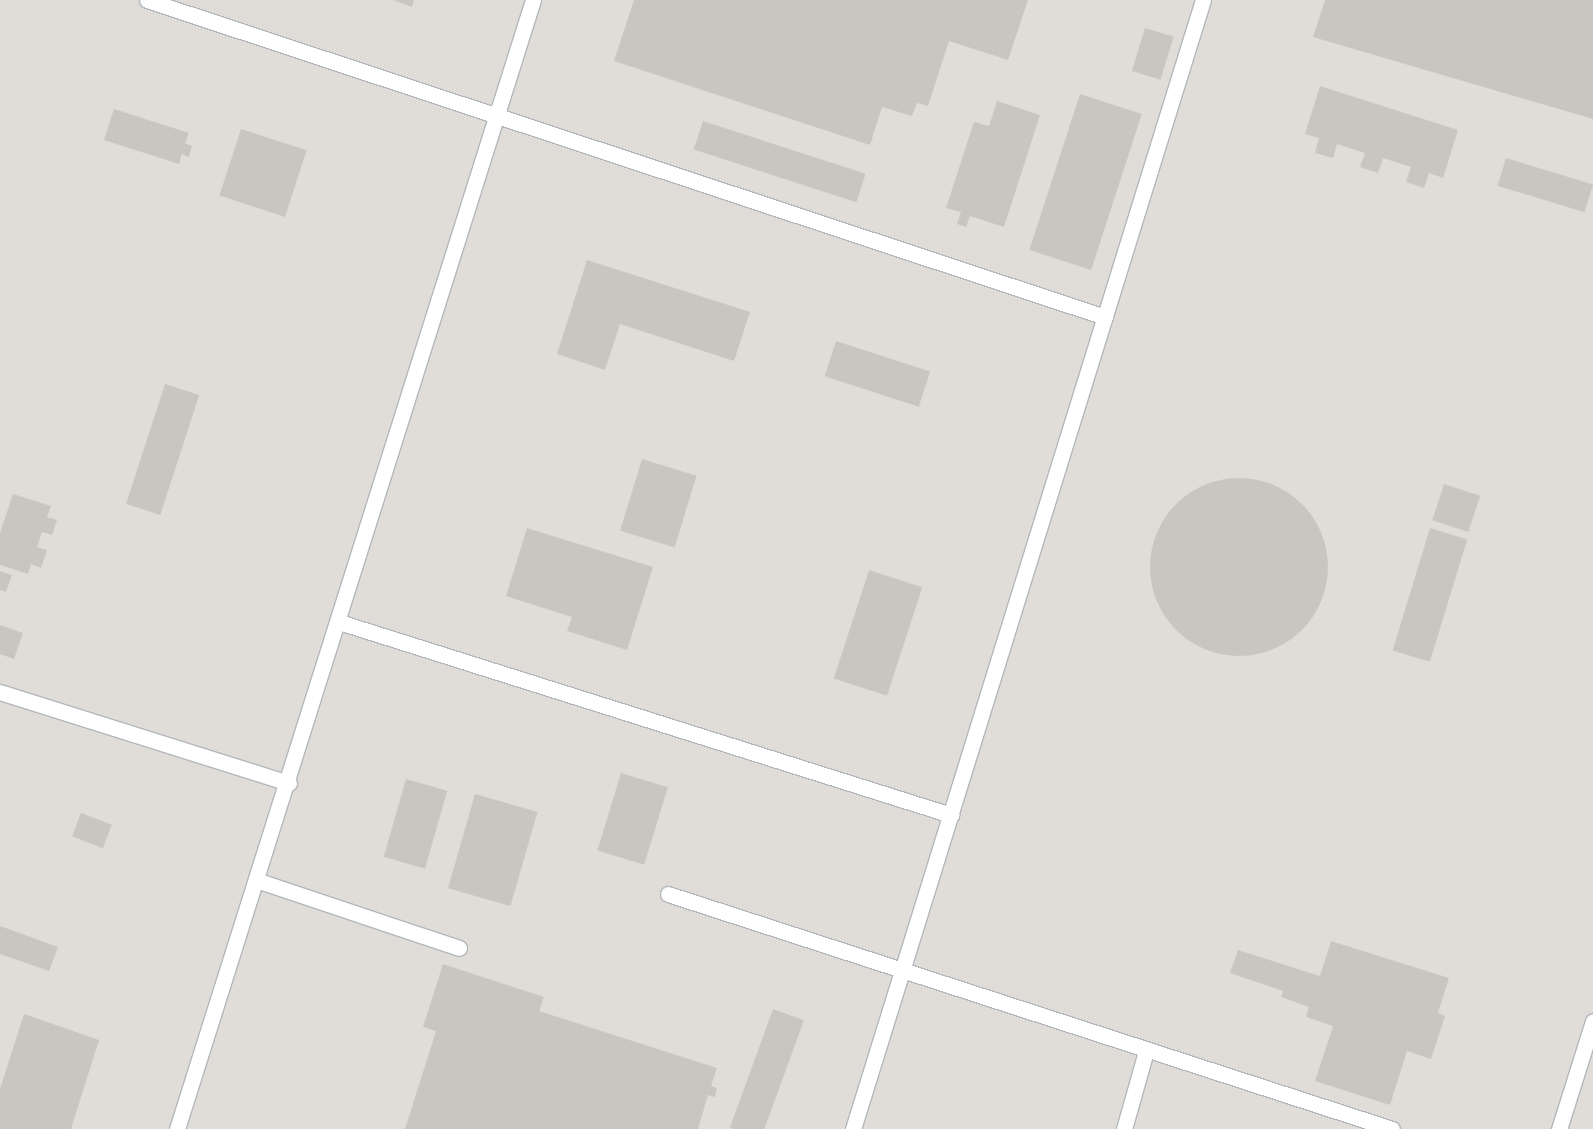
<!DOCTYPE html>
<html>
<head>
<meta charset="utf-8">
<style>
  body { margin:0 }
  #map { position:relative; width:1593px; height:1129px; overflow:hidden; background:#eceae0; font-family:"Fira Sans",sans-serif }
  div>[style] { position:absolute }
  .industrial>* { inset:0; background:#e0ddd8; transform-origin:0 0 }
  .building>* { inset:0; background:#c9c6c0; transform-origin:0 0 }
  .round { border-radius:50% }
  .roads { filter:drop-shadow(1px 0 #b3b7bb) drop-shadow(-1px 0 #b3b7bb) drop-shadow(0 1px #b3b7bb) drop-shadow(0 -1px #b3b7bb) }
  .service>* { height:15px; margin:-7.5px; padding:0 7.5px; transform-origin:7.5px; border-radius:7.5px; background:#fff }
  span { translate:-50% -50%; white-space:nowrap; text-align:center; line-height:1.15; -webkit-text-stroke:5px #fff; paint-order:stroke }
</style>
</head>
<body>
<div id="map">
  <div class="industrial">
    <div style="left:0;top:0;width:1593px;height:1129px"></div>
  </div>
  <div class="building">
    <div style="clip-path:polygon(393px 0,414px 0,412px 7px)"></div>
    <div style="clip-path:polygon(634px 0,1028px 0,1008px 60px,949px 41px,928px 106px,917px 103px,912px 116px,882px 107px,870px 145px,614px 61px)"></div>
    <div style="clip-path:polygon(1325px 0,1593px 0,1593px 119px,1313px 37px)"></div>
    <div style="left:1145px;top:28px;width:30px;height:45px;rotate:17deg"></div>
    <div style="clip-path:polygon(1320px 86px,1458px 130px,1443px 178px,1429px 173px,1424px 188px,1406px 182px,1411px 167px,1383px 158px,1378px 173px,1360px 167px,1365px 153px,1337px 144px,1333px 158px,1315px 153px,1319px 138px,1305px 134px)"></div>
    <div style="left:1080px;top:94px;width:65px;height:164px;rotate:18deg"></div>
    <div style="clip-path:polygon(997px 101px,1040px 115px,1004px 227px,970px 216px,966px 227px,957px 224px,961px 212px,946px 208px,974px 122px,989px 126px)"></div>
    <div style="clip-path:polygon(114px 109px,189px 133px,185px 143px,192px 146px,189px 157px,182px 154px,179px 164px,104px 140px)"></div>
    <div style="left:703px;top:121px;width:171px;height:30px;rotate:18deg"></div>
    <div style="left:241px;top:129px;width:69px;height:70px;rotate:18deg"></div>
    <div style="left:1506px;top:158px;width:91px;height:29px;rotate:17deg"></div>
    <div style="clip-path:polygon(587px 260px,750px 312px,734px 361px,620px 324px,605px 370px,557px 354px)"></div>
    <div style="left:836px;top:341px;width:99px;height:37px;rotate:18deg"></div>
    <div style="left:165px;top:384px;width:36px;height:126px;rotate:18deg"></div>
    <div style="left:642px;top:459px;width:57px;height:75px;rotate:17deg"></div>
    <div class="round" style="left:1150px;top:478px;width:178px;height:178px"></div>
    <div style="left:1444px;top:484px;width:38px;height:38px;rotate:18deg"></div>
    <div style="clip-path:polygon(13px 494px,51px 506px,47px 517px,57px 520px,52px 535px,42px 532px,37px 547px,47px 550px,41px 568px,31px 564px,28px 574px,0 565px,0 533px)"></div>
    <div style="clip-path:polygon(527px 528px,653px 567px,627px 650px,567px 631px,572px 617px,506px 596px)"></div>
    <div style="left:1430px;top:528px;width:39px;height:128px;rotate:17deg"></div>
    <div style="left:869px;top:570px;width:56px;height:114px;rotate:18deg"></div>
    <div style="clip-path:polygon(0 571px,12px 575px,6px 592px,0 590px)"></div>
    <div style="clip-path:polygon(0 625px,23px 633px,14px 659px,0 654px)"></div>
    <div style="left:621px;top:773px;width:49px;height:81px;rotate:17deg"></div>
    <div style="left:406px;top:779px;width:43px;height:81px;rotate:16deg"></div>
    <div style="left:475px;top:794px;width:65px;height:98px;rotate:16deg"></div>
    <div style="left:81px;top:813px;width:33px;height:25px;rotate:21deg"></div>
    <div style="clip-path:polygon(0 926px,58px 947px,49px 971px,0 954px)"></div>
    <div style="clip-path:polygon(1331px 941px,1449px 978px,1438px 1013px,1445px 1016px,1431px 1059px,1407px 1051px,1390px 1105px,1315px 1081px,1333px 1026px,1306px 1017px,1309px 1007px,1281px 997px,1283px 991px,1230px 973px,1238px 950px,1320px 976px)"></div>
    <div style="clip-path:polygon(443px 964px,544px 997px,539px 1011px,717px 1068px,711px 1086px,717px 1088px,715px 1097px,708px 1095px,698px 1129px,405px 1129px,436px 1031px,423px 1027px)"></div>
    <div style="left:773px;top:1009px;width:33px;height:126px;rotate:20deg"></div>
    <div style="clip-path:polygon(24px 1014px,99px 1040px,71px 1129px,0 1129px,0 1089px)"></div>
  </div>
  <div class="roads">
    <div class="service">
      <div style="left:147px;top:0;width:1009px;rotate:18.31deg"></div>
      <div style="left:339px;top:622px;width:642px;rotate:17.5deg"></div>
      <div style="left:0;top:692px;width:303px;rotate:17.5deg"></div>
      <div style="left:256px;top:880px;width:214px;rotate:18.5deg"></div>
      <div style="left:668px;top:894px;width:761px;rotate:17.98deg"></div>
      <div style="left:177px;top:1129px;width:1184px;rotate:-72.5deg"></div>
      <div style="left:853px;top:1129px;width:1182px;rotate:-72.78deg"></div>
      <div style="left:1124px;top:1129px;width:81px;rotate:-74.2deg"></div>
      <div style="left:1559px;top:1129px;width:113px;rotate:-72.5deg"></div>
    </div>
  </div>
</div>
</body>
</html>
